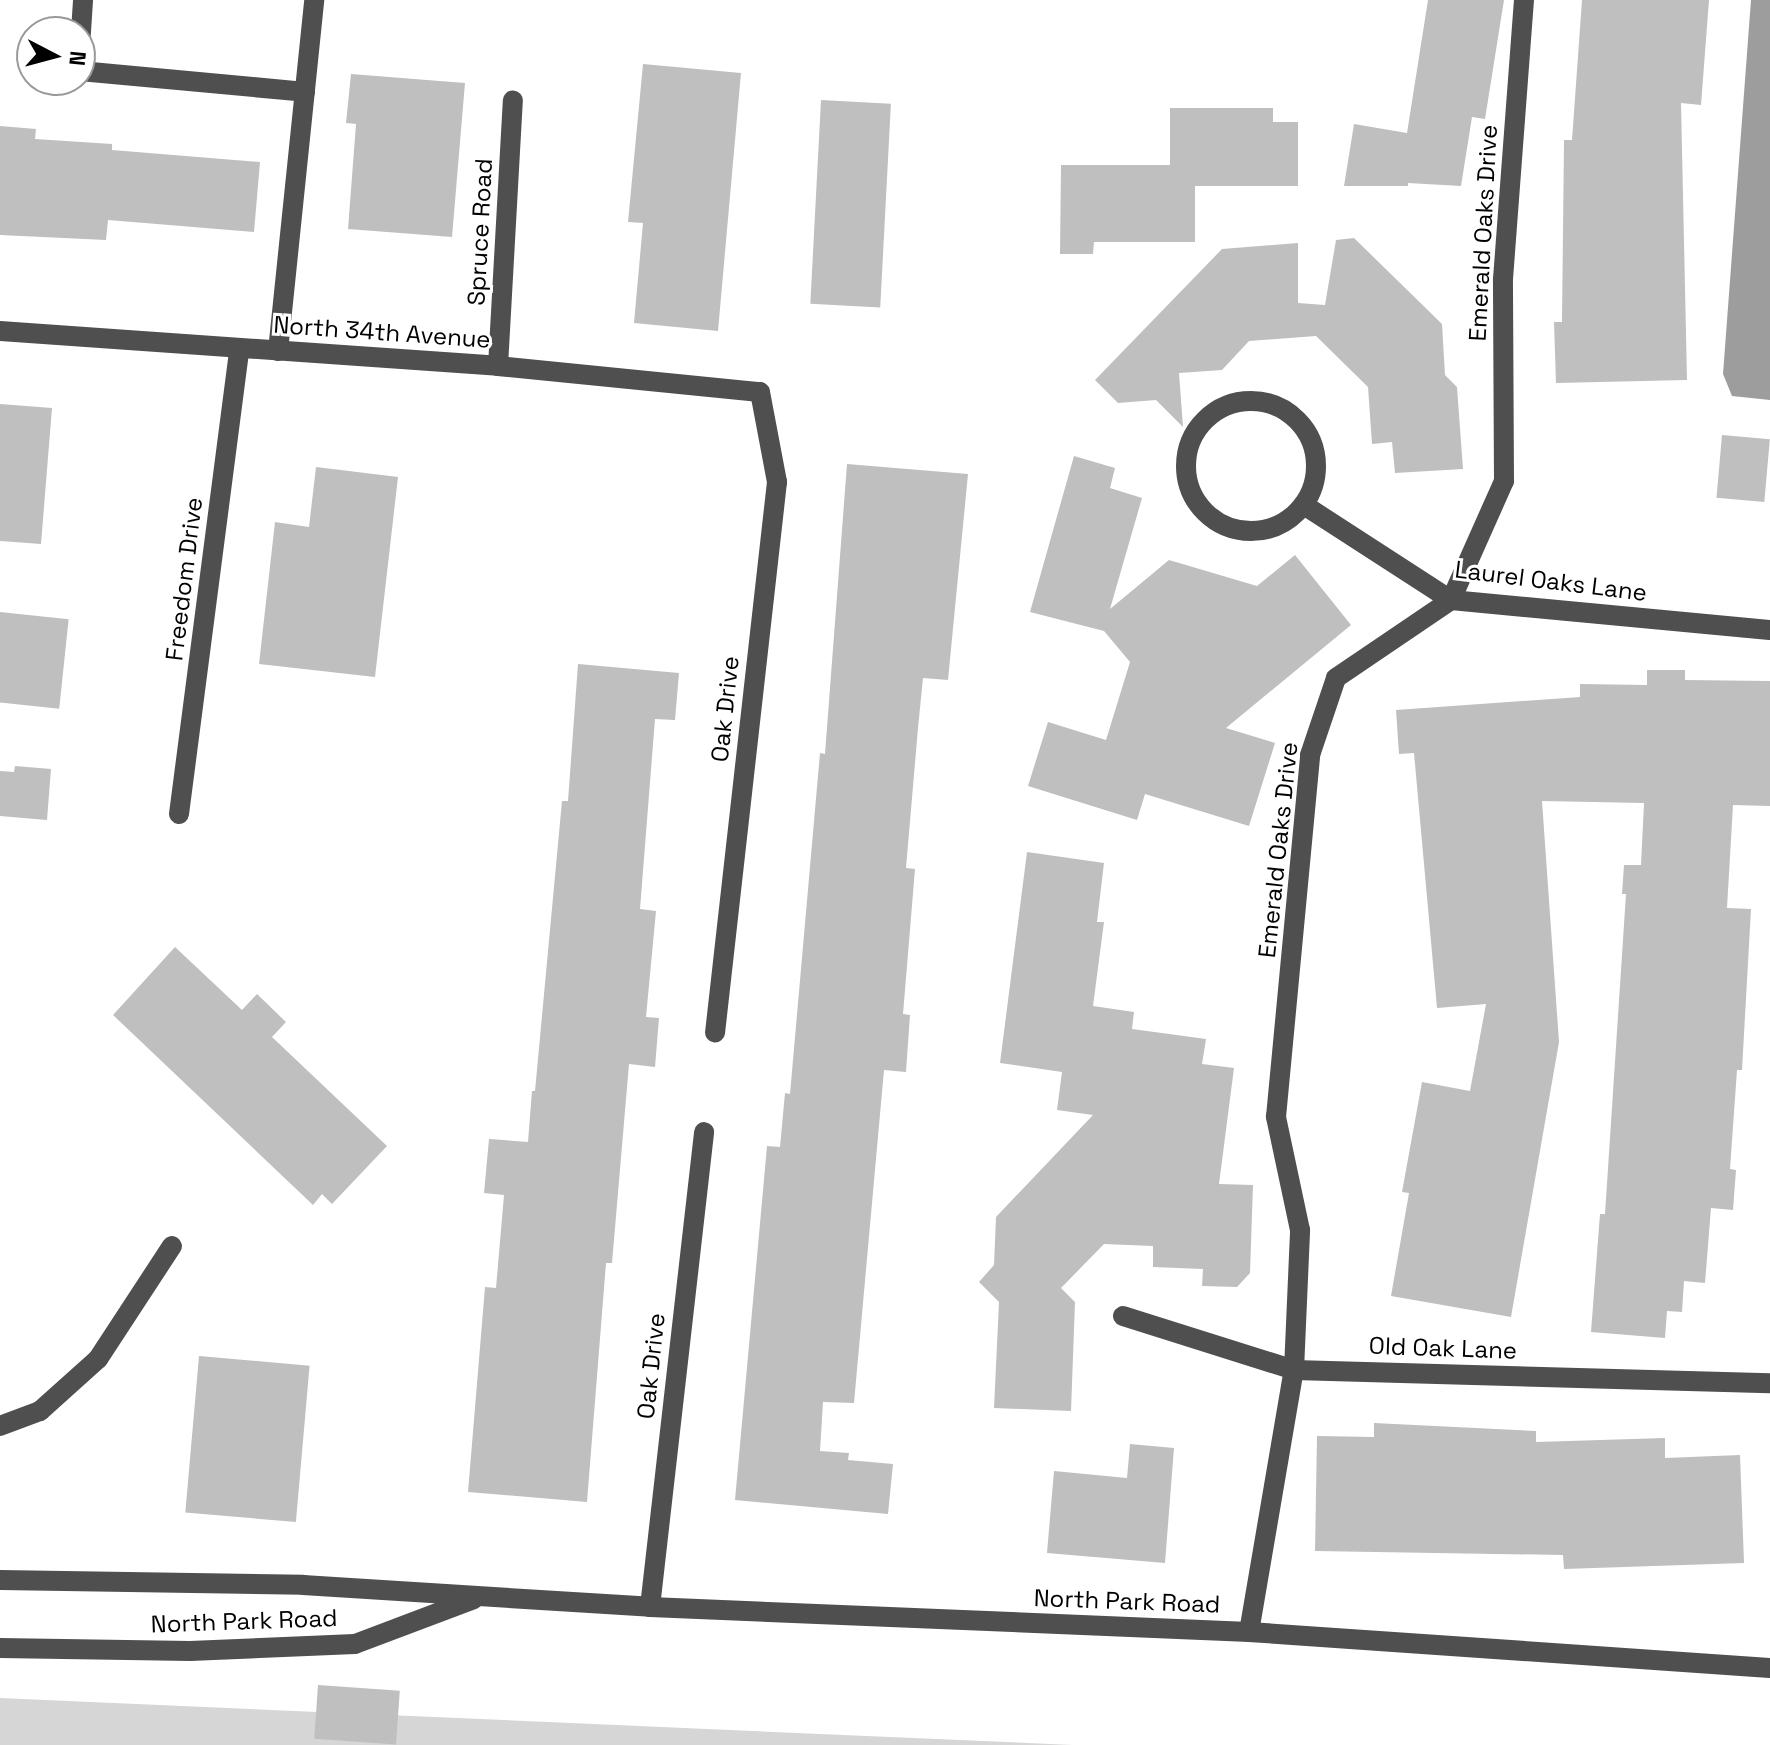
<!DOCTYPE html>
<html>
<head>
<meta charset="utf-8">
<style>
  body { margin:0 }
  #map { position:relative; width:1770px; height:1745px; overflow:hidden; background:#fff; font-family:"Space Grotesk",sans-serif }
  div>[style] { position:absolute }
  .green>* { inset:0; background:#d6d6d6 }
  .water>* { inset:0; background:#9d9d9d }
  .building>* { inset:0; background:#bfbfbf; transform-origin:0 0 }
  .minor>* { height:20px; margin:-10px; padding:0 10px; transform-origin:10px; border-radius:10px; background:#4f4f4f }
  .minor>.ring { margin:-10px; padding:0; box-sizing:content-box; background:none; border:20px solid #4f4f4f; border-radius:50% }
  span { translate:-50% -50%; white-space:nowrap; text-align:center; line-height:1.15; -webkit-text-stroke:6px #fff; paint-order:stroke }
  .street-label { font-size:24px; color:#000 }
  .north { position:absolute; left:16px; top:16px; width:80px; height:80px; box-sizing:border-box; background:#fff; border:2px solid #999; border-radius:50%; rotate:96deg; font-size:22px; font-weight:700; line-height:32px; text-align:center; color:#000 }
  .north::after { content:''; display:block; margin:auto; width:28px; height:36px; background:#000; clip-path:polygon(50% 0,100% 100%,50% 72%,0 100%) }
</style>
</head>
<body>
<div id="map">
  <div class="green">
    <div style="clip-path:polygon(0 1698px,1073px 1745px,0 1745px)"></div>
  </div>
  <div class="water">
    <div style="clip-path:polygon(1751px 0,1770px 0,1770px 400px,1732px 396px,1723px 374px)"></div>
  </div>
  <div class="building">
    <div style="clip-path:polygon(1428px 0,1504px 0,1485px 119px,1472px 117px,1461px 186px,1408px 183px,1408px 186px,1344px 186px,1354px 124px,1407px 133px)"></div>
    <div style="clip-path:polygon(1582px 0,1709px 0,1701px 105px,1681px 103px,1687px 380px,1556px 383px,1554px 322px,1562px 322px,1564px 140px,1572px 140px)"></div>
    <div style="clip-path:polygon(643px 64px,741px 73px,718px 331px,634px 323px,643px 223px,628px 222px)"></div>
    <div style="clip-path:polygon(351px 74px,465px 83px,452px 237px,348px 229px,356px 124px,346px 123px)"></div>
    <div style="left:821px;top:100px;width:70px;height:204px;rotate:3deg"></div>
    <div style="clip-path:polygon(1170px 108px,1273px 108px,1273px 122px,1298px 122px,1298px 186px,1195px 186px,1195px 242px,1094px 242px,1093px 254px,1060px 254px,1061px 165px,1170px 165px)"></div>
    <div style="clip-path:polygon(0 126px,36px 129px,35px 139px,112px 144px,112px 150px,260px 162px,254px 232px,108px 220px,106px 240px,0 235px)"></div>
    <div style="clip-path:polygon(1354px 238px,1442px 324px,1445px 375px,1457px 387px,1463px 469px,1395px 473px,1392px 442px,1372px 444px,1368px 387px,1316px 336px,1249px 341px,1222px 370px,1179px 373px,1183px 427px,1156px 400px,1118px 403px,1095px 380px,1222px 249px,1298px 243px,1298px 303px,1325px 305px,1336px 240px)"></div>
    <div style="clip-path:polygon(0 404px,52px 408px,41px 544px,0 541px)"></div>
    <div style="left:1722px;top:435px;width:48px;height:63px;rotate:5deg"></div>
    <div style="clip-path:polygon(1074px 456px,1115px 468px,1110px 488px,1142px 498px,1110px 609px,1169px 560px,1257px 586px,1295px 555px,1351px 625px,1226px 728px,1275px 743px,1249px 826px,1145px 794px,1137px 820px,1028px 786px,1048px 722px,1106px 740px,1130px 662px,1104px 631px,1030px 612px)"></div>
    <div style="clip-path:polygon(847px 464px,968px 474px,948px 680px,923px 678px,918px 728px,906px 868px,915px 869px,903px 1014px,910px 1015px,906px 1072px,884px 1070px,854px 1403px,823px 1402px,820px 1451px,849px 1453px,848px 1460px,893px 1464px,888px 1514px,735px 1500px,767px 1146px,780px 1147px,785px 1093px,790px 1094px,820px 753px,825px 754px)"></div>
    <div style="clip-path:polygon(316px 467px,398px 477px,375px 677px,259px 664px,275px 522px,309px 527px)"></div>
    <div style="left:0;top:612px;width:69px;height:90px;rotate:6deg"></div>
    <div style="clip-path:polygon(578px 664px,679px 673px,675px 720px,655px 719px,640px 909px,656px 911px,646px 1017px,659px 1018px,655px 1067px,629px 1064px,612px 1263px,606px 1263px,587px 1502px,468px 1492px,485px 1287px,496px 1288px,504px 1195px,484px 1193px,489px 1139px,528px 1142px,532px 1091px,535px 1091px,562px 801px,568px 801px)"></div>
    <div style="clip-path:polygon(1647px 670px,1685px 670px,1685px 680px,1770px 681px,1770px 806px,1733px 805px,1727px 908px,1751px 909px,1742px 1070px,1737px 1070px,1730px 1169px,1736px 1170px,1733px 1210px,1711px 1208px,1705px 1283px,1684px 1281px,1682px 1312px,1667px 1311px,1665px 1338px,1591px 1332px,1600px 1214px,1605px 1214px,1626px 894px,1622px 894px,1624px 865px,1641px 865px,1644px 803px,1542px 801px,1559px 1042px,1511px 1317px,1391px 1296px,1409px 1193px,1402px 1192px,1422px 1082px,1470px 1091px,1486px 1004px,1437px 1008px,1414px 753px,1399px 754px,1396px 710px,1580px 697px,1580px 684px,1647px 685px)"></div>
    <div style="clip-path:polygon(15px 766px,51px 769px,47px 820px,0 816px,0 771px,14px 772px)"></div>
    <div style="clip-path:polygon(1027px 852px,1104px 863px,1097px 922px,1104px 922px,1093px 1006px,1134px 1012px,1132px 1029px,1206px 1039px,1202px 1064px,1234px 1068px,1219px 1184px,1253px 1185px,1250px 1273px,1237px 1287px,1202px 1286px,1203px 1269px,1153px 1267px,1153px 1246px,1104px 1244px,1061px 1288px,1075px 1302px,1071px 1411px,994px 1408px,999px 1302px,979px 1282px,994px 1265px,996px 1217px,1093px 1115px,1057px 1110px,1062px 1072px,1000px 1063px)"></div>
    <div style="clip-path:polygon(175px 947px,242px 1010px,257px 994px,286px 1022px,272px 1037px,387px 1146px,332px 1204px,322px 1194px,313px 1205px,113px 1015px)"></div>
    <div style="left:199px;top:1356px;width:111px;height:157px;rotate:5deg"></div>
    <div style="clip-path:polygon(1374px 1423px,1536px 1431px,1536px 1442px,1665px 1438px,1665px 1458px,1740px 1455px,1744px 1563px,1564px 1569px,1563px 1555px,1315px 1551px,1317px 1436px,1374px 1437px)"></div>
    <div style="clip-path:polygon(1130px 1444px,1174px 1448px,1165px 1563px,1047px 1553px,1054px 1471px,1127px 1478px)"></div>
    <div style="left:318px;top:1685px;width:82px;height:54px;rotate:4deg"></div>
  </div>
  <div class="minor">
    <div style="left:80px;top:47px;width:47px;rotate:-86.3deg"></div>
    <div style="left:80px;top:71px;width:226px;rotate:5.3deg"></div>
    <div style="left:0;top:331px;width:499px;rotate:4deg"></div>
    <div style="left:498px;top:366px;width:263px;rotate:5.7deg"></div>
    <div style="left:760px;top:392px;width:92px;rotate:79.3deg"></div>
    <div style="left:777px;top:482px;width:554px;rotate:96.42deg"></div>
    <div style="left:278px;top:351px;width:353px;rotate:-84.1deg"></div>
    <div style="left:498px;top:366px;width:266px;rotate:-86.8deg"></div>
    <div class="ring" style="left:1186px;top:401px;width:110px;height:110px"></div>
    <div style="left:1304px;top:505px;width:175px;rotate:32.9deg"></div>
    <div style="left:1451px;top:600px;width:320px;rotate:5.4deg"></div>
    <div style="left:179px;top:814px;width:468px;rotate:-82.6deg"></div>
    <div style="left:1123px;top:1316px;width:179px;rotate:17.5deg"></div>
    <div style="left:1294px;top:1370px;width:476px;rotate:1.6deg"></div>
    <div style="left:0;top:1426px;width:43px;rotate:-20.6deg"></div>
    <div style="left:40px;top:1411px;width:78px;rotate:-41.9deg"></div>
    <div style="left:98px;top:1359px;width:135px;rotate:-56.8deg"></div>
    <div style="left:0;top:1580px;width:303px;rotate:0.9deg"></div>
    <div style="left:303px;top:1585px;width:348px;rotate:3.6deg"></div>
    <div style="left:650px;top:1607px;width:600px;rotate:2.39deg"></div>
    <div style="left:1249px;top:1632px;width:522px;rotate:3.95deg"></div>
    <div style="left:650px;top:1607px;width:478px;rotate:-83.5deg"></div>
    <div style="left:1249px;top:1632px;width:266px;rotate:-80.3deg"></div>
    <div style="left:1294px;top:1370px;width:140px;rotate:-87.5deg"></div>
    <div style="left:1300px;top:1230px;width:116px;rotate:-102deg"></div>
    <div style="left:1276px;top:1117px;width:364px;rotate:-84.6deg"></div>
    <div style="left:1310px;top:755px;width:81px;rotate:-71.3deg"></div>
    <div style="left:1336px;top:678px;width:139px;rotate:-34.1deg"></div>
    <div style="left:1451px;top:600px;width:130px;rotate:-66deg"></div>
    <div style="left:1504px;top:481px;width:202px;rotate:-90.3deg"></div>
    <div style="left:1503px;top:279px;width:280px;rotate:-85.7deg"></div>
    <div style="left:0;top:1648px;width:190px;rotate:0.9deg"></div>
    <div style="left:190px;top:1651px;width:165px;rotate:-2.4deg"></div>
    <div style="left:355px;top:1644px;width:127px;rotate:-20.7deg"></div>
  </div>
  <div class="street-label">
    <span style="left:480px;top:232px;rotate:-87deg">Spruce Road</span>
    <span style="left:1483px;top:233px;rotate:-87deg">Emerald Oaks Drive</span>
    <span style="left:382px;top:332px;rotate:4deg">North 34th Avenue</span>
    <span style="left:184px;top:579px;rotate:-83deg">Freedom Drive</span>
    <span style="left:1551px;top:581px;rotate:7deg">Laurel Oaks Lane</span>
    <span style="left:725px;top:709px;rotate:-84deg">Oak Drive</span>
    <span style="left:1278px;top:850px;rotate:-84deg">Emerald Oaks Drive</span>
    <span style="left:1443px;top:1348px;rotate:2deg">Old Oak Lane</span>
    <span style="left:651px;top:1366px;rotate:-84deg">Oak Drive</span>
    <span style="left:1127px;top:1601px;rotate:2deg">North Park Road</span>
    <span style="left:244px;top:1621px;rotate:-2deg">North Park Road</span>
  </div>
  <div class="north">N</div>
</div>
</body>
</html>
